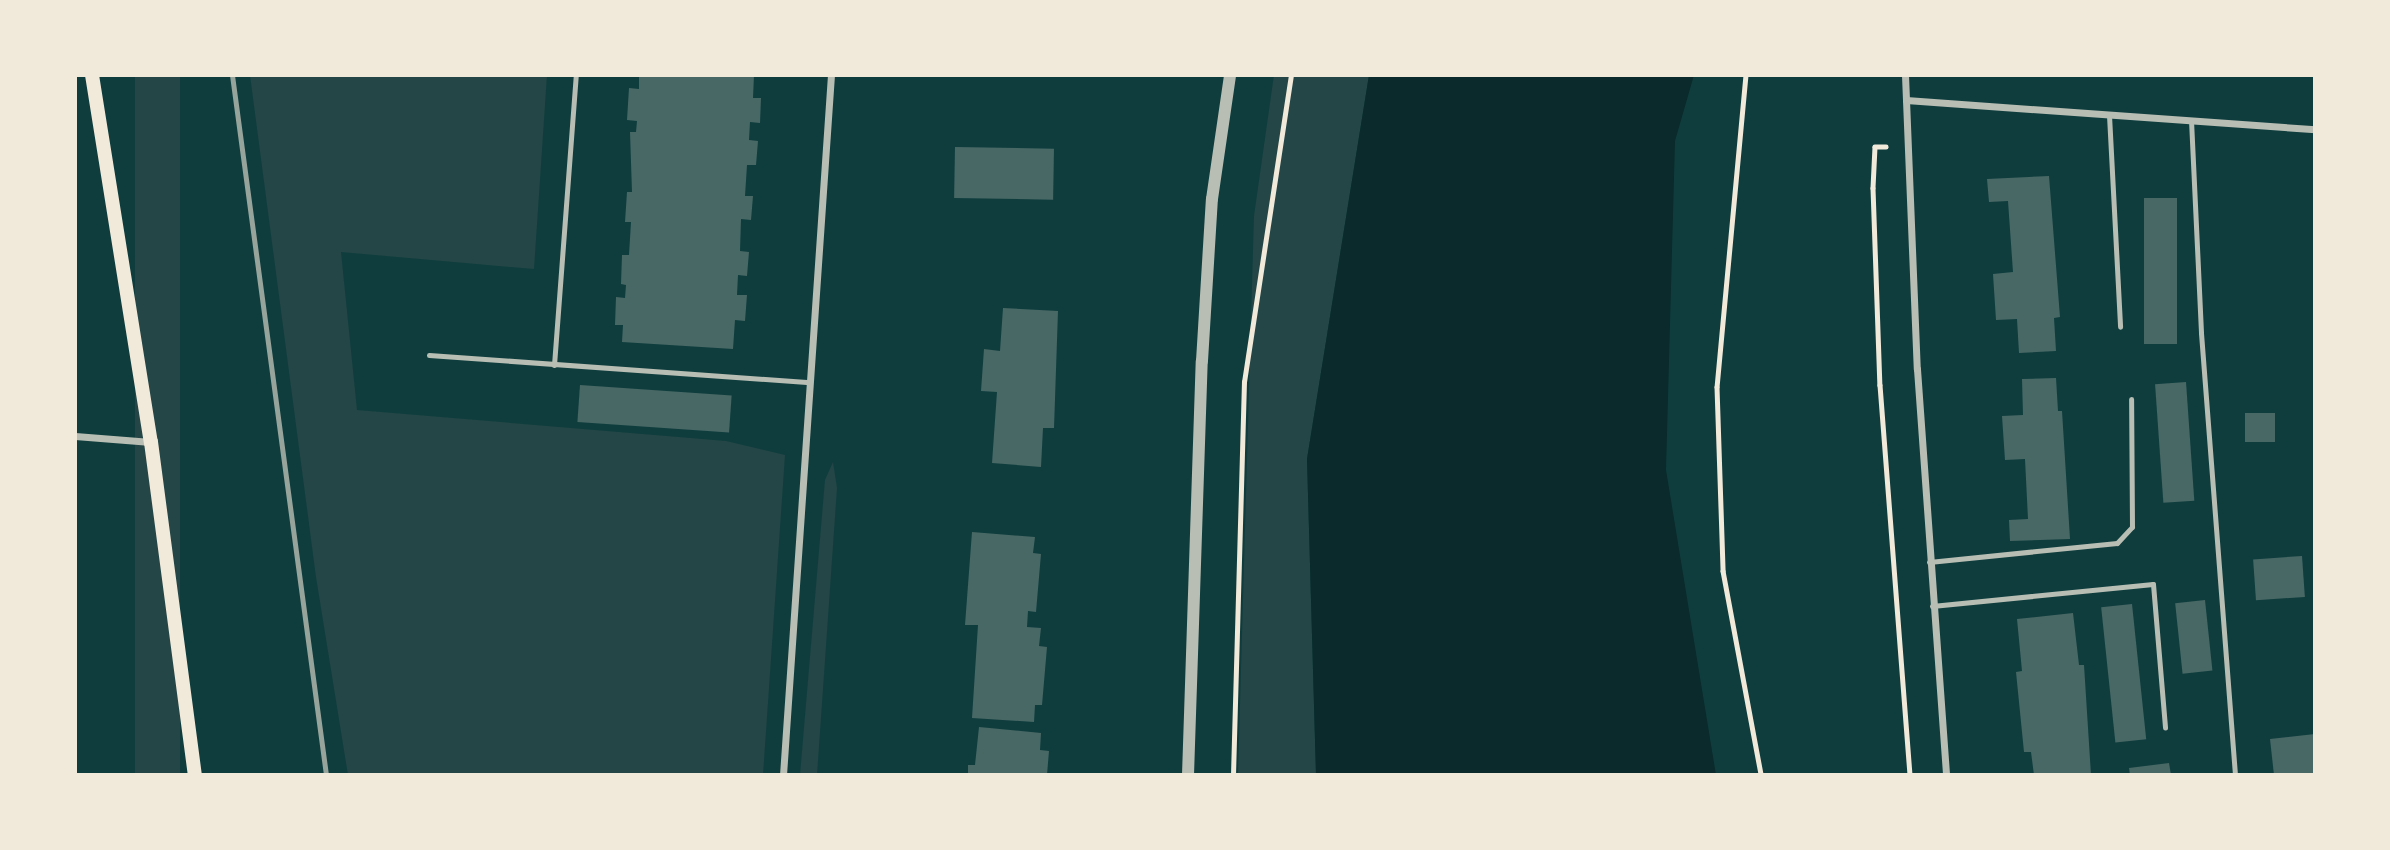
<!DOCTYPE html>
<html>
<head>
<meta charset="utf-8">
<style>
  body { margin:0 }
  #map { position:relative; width:2390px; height:850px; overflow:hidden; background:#0f3d3e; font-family:"PT Serif",serif }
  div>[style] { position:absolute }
  .green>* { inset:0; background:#244646; transform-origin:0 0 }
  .water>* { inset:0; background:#0a2a2b }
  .building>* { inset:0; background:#486865; transform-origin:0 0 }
  .path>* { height:4.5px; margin:-2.25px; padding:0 2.25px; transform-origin:2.25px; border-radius:2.25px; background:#f1e9da }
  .service>* { height:5px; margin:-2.5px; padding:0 2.5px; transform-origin:2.5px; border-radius:2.5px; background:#b8beb3 }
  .minor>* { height:7px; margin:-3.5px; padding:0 3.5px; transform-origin:3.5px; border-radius:3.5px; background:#b8beb3 }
  .tertiary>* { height:12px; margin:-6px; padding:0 6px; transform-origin:6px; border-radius:6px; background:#b8beb3 }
  .secondary>* { height:14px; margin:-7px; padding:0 7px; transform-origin:7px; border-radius:7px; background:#f1e9da }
  .rail>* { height:5px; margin:-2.5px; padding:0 2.5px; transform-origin:2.5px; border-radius:2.5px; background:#97a49c }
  span { translate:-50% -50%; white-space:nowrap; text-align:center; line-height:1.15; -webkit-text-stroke:7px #f1e9da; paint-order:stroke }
  .frame { position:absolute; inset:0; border:77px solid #f1e9da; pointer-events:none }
</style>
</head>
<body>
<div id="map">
  <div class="green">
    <div style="left:135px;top:75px;width:45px;height:707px"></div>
    <div style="clip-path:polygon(250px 75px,547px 75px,534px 269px,341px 252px,357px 410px,726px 441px,785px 455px,763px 775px,348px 775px,316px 577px)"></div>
    <div style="clip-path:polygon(1274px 75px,1369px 75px,1307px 459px,1316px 775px,1238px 775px,1254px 216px)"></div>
    <div style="clip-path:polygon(833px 462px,837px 488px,817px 775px,800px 775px,825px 480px)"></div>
  </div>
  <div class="water">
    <div style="clip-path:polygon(1369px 75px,1694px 75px,1675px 141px,1666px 470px,1716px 775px,1316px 775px,1307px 459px)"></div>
  </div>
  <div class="building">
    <div style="clip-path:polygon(639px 75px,754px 75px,753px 98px,761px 98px,760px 123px,750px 122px,749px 140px,758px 141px,756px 165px,747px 165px,745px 196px,753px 196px,751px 220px,741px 219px,740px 251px,749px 252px,747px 276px,738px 275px,737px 295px,747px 295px,745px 321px,735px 320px,733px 349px,622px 342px,623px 325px,615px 325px,616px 297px,625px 298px,626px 285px,621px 284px,622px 255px,629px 255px,631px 222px,625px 222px,627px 192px,632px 192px,630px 132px,636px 132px,637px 121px,627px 120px,629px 88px,639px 89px)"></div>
    <div style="left:955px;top:147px;width:99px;height:51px;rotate:1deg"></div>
    <div style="clip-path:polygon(2049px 176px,2060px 317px,2054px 318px,2056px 351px,2019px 353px,2017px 319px,1996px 320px,1993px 274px,2013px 272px,2008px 201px,1989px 202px,1987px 179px)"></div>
    <div style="left:2144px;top:198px;width:33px;height:146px"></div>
    <div style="clip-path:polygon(1003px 308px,1058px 311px,1054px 428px,1043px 428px,1041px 467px,992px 463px,997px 392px,981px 391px,984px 349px,1000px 351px)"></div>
    <div style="clip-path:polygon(2056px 378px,2058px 411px,2062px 411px,2070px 539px,2010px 541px,2009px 520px,2028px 519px,2025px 459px,2005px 460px,2002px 416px,2023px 415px,2022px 379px)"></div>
    <div style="left:2186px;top:382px;width:119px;height:31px;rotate:86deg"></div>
    <div style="left:580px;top:385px;width:152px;height:37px;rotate:4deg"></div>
    <div style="left:2275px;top:413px;width:29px;height:30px;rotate:90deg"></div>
    <div style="clip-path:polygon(972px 532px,1035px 537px,1033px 553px,1041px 554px,1036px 612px,1028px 611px,1027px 627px,1041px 628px,1039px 646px,1047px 647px,1042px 705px,1035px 705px,1034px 722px,972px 718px,978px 625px,965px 625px)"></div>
    <div style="left:2302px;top:556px;width:41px;height:49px;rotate:86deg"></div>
    <div style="left:2205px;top:600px;width:71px;height:30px;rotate:84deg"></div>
    <div style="left:2132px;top:604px;width:136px;height:31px;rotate:84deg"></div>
    <div style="clip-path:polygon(2073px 613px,2079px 665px,2084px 665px,2091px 775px,2034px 775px,2031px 752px,2024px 752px,2016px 672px,2022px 671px,2017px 619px)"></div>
    <div style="clip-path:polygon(979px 727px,1041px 733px,1040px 750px,1049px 751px,1047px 775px,968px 775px,968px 765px,975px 765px)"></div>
    <div style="clip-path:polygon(2315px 734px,2315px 775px,2274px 775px,2270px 739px)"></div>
    <div style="clip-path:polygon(2169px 763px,2171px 775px,2130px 775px,2129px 768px)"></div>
  </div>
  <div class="path">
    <div style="left:1746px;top:75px;width:313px;rotate:95.3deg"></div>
    <div style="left:1717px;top:387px;width:184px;rotate:88.1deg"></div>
    <div style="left:1723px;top:571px;width:208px;rotate:79.4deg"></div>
    <div style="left:1886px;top:147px;width:11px;rotate:180deg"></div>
    <div style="left:1875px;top:147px;width:41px;rotate:92.8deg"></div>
    <div style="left:1873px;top:188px;width:197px;rotate:88deg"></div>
    <div style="left:1880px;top:385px;width:391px;rotate:85.6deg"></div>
    <div style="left:1233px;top:775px;width:393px;rotate:-88.4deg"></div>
    <div style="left:1244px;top:382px;width:311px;rotate:-81.3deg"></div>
  </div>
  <div class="service">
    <div style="left:2109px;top:115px;width:212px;rotate:87deg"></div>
    <div style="left:2191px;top:120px;width:213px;rotate:87.3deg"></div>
    <div style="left:2201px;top:333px;width:443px;rotate:85.6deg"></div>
    <div style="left:429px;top:355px;width:382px;rotate:4.1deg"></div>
    <div style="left:554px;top:365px;width:291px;rotate:-85.7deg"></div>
    <div style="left:1929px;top:562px;width:189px;rotate:-5.8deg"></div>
    <div style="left:2117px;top:543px;width:22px;rotate:-47deg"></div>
    <div style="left:2132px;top:527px;width:128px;rotate:-90.4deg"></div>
    <div style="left:1932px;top:606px;width:222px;rotate:-5.7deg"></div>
    <div style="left:2153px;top:584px;width:144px;rotate:85.2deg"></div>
  </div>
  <div class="minor">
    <div style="left:1905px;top:75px;width:294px;rotate:87.7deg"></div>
    <div style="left:1917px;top:369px;width:407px;rotate:85.9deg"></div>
    <div style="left:1906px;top:100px;width:410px;rotate:4.1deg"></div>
    <div style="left:75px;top:436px;width:76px;rotate:4.5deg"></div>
    <div style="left:783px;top:775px;width:702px;rotate:-86.08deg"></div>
  </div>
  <div class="tertiary">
    <div style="left:1188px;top:775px;width:414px;rotate:-88.1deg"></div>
    <div style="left:1202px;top:361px;width:162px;rotate:-86.5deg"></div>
    <div style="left:1212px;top:199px;width:125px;rotate:-81.7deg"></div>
  </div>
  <div class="secondary">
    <div style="left:92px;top:75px;width:372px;rotate:80.9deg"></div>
    <div style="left:151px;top:442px;width:336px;rotate:82.5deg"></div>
  </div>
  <div class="rail">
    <div style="left:232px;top:75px;width:706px;rotate:82.35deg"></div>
  </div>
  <div class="frame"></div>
</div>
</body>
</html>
